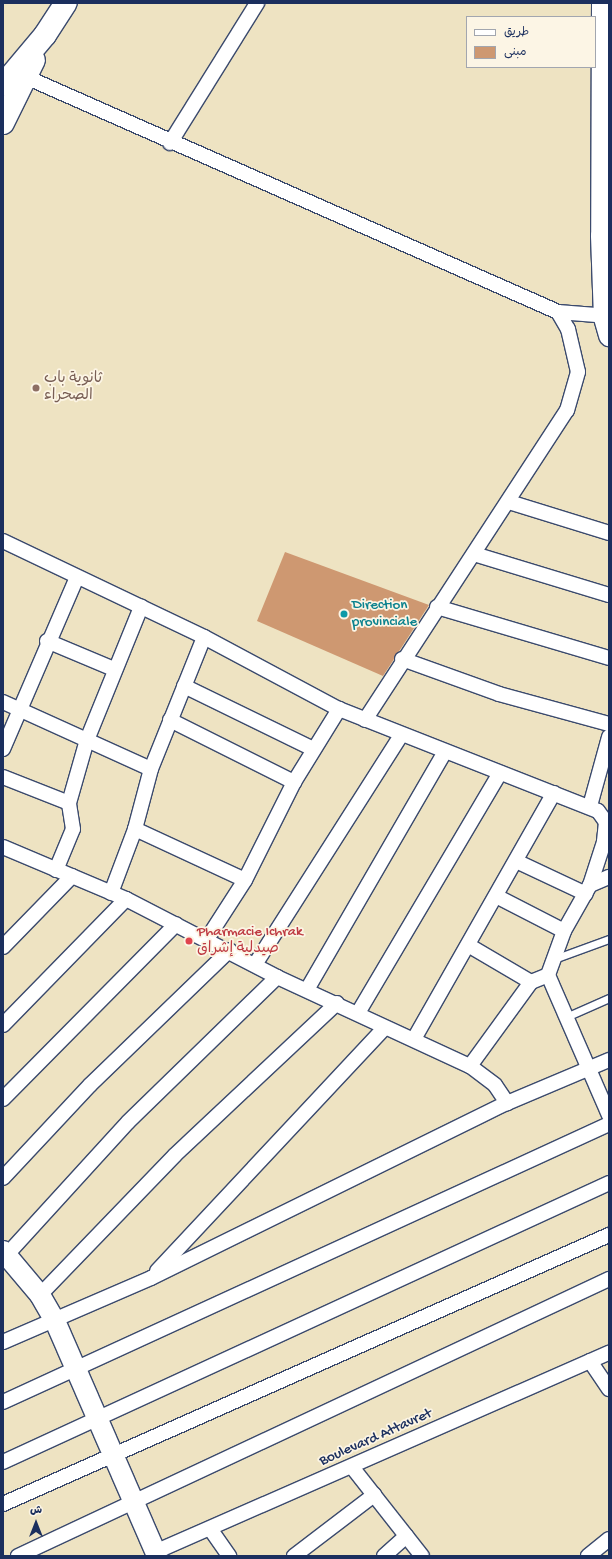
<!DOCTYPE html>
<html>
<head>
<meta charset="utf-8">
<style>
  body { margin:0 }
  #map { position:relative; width:612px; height:1559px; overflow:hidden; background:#eee3c2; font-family:"Gochi Hand","Playpen Sans Arabic",sans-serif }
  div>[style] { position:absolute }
  .building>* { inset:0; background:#ce9871 }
  .roads { filter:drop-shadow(1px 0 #3b4a6d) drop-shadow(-1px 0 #3b4a6d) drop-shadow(0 1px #3b4a6d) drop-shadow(0 -1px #3b4a6d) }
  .lane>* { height:7px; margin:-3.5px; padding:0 3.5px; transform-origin:3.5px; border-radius:3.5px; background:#fff }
  .street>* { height:14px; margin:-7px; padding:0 7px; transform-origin:7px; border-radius:7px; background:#fff }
  .secondary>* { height:20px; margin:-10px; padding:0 10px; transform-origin:10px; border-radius:10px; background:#fff }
  .primary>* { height:22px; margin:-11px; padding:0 11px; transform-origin:11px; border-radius:11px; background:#fff }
  .dots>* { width:11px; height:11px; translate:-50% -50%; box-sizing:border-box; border:2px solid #fcf5e5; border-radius:50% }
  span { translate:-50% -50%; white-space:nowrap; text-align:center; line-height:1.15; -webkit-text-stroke:3.5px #fcf5e5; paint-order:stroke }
  .education-label { font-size:15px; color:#785e54 }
  .left { translate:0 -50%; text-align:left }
  .culture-label { font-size:15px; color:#0d838f }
  .health-label { font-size:15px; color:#be3a42 }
  .street-label { font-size:15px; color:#1b2f5e }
  .frame { position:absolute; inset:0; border:4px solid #1b2f5e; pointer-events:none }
  .legend { position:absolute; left:466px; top:16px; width:130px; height:52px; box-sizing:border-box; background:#fcf5e5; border:1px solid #a2a6af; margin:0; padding:5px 7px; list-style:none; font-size:12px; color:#1b2f5e }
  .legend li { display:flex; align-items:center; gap:8px; height:20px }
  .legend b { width:20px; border:1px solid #a2a6af }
  .north { position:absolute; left:16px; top:1503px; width:40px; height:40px; -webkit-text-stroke:3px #fcf5e5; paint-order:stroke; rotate:0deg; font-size:11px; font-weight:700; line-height:16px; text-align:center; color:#1b2f5e }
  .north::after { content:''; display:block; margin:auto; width:14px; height:18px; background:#1b2f5e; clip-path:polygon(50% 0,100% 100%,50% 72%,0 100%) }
</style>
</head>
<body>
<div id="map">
  <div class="building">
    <div style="clip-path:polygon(285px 552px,429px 605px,383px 676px,257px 621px)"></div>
  </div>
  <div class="roads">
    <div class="lane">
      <div style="left:554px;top:959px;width:59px;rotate:-20deg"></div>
      <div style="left:566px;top:1017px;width:47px;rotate:-23.8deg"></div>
    </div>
    <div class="street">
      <div style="left:19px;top:74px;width:589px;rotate:23.82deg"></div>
      <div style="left:558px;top:312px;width:20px;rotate:60deg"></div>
      <div style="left:568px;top:329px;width:44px;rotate:76.9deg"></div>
      <div style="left:578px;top:372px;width:40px;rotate:106deg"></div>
      <div style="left:567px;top:410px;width:370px;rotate:123.1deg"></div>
      <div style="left:170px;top:143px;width:165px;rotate:-58.1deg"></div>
      <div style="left:558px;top:312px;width:51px;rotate:4.5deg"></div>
      <div style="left:509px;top:502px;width:105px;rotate:17.2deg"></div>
      <div style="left:3px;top:541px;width:223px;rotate:25.5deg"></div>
      <div style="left:204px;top:637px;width:153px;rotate:28.1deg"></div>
      <div style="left:339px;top:709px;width:278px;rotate:21.5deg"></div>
      <div style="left:598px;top:811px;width:14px;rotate:54deg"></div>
      <div style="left:606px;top:822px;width:20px;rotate:96deg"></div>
      <div style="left:604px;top:842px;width:45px;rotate:108deg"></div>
      <div style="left:590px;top:885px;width:53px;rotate:119.5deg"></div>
      <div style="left:564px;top:931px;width:47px;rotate:110deg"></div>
      <div style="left:548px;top:975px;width:153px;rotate:66.5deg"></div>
      <div style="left:474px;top:554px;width:141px;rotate:16.9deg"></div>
      <div style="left:437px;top:607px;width:179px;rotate:16.5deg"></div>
      <div style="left:47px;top:641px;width:73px;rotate:22.7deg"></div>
      <div style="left:402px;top:659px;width:103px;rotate:19.8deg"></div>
      <div style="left:499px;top:694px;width:114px;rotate:15.3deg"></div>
      <div style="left:184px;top:686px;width:144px;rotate:26deg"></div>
      <div style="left:3px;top:702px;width:162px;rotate:24.4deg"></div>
      <div style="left:170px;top:720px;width:139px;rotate:26.6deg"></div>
      <div style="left:3px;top:749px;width:187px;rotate:-66.7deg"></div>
      <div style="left:3px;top:777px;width:71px;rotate:21.5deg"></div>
      <div style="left:590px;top:806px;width:72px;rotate:-74.6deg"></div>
      <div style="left:135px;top:829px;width:121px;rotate:24.9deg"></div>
      <div style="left:3px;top:847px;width:134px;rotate:22.9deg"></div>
      <div style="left:126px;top:899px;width:170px;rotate:27.3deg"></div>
      <div style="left:277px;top:977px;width:213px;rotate:24.8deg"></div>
      <div style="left:470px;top:1066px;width:31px;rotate:37deg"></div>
      <div style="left:495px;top:1085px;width:22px;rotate:56deg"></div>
      <div style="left:516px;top:861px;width:77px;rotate:25.2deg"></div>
      <div style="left:56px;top:870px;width:44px;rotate:-67.5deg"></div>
      <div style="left:73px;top:829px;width:26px;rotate:-99deg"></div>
      <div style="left:69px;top:803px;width:66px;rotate:-74.1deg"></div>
      <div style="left:87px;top:740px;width:144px;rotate:-67.9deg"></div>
      <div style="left:590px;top:885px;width:21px;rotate:-23deg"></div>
      <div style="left:111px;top:893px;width:68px;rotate:-69.4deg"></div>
      <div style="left:135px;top:829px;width:62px;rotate:-75.1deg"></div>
      <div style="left:151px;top:769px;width:142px;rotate:-68.1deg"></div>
      <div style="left:496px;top:896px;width:76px;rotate:27.2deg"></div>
      <div style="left:207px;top:939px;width:70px;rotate:-57.2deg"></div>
      <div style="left:245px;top:880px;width:110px;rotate:-63.4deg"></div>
      <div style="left:294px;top:782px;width:86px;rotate:-58.3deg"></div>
      <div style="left:468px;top:945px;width:73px;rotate:30.4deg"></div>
      <div style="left:3px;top:947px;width:99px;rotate:-45.8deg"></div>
      <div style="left:256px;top:963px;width:270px;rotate:-57.5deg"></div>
      <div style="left:308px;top:988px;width:273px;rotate:-59.9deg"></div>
      <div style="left:358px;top:1013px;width:279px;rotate:-59.4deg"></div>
      <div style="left:3px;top:1025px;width:176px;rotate:-45.7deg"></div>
      <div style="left:414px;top:1039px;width:283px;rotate:-60.4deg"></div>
      <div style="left:470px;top:1066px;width:104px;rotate:-54deg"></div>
      <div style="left:531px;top:982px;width:18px;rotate:-22deg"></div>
      <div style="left:3px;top:1099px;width:246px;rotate:-45.3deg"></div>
      <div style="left:3px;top:1178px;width:127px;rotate:-46.9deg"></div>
      <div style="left:90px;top:1085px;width:194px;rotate:-44deg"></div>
      <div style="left:3px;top:1259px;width:185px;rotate:-47.6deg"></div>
      <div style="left:128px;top:1122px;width:208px;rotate:-44.2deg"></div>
      <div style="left:157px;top:1271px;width:333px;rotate:-46.9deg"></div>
      <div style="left:40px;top:1295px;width:194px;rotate:-46deg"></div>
      <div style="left:175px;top:1155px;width:222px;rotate:-43.2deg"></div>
      <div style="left:3px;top:1342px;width:161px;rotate:-23.4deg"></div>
      <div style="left:151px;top:1278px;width:397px;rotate:-26.2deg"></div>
      <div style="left:507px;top:1103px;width:111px;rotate:-22.9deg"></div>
      <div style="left:590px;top:1361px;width:34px;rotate:56deg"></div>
      <div style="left:3px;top:1402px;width:667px;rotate:-24.64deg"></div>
      <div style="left:3px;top:1462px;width:667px;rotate:-24.72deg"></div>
      <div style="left:352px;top:1467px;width:113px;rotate:51.8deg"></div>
      <div style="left:3px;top:1504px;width:663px;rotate:-23.94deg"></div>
      <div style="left:211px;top:1530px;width:32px;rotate:55deg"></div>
      <div style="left:155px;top:1552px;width:496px;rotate:-23.7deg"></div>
      <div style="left:18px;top:1556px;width:653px;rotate:-25.11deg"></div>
      <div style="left:294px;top:1556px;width:101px;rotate:-37.3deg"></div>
      <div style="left:384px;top:1556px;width:30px;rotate:-42deg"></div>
      <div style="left:588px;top:1556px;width:27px;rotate:-39deg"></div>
    </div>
    <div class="secondary">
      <div style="left:602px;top:3px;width:233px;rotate:90.2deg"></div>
      <div style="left:601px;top:236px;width:82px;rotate:87.9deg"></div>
      <div style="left:604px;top:318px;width:19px;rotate:74deg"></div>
      <div style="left:3px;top:1251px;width:57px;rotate:49.9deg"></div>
      <div style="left:40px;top:1295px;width:30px;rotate:60deg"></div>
      <div style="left:55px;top:1321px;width:256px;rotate:66.5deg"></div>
    </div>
    <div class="primary">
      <div style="left:3px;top:85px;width:65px;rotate:-50deg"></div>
      <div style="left:45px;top:35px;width:38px;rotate:-57deg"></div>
      <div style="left:3px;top:123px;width:70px;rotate:-63.8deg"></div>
    </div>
  </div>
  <div class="dots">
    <div style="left:36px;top:388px;background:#8d6e63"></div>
    <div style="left:344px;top:614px;background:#0f9aa8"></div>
    <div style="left:189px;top:941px;background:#e0444e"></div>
  </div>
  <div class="education-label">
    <span class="left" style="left:44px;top:388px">ثانوية باب<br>الصحراء</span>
  </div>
  <div class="culture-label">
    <span class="left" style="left:352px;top:614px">Direction<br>provinciale</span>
  </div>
  <div class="health-label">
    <span class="left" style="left:197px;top:941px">Pharmacie Ichrak<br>صيدلية إشراق</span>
  </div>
  <div class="street-label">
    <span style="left:376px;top:1438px;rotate:-24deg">Boulevard Attavret</span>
  </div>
  <div class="frame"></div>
  <ul class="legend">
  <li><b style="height:5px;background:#fff"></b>طريق</li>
  <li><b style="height:11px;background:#ce9871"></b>مبنى</li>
  </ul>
  <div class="north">ش</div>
</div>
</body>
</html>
